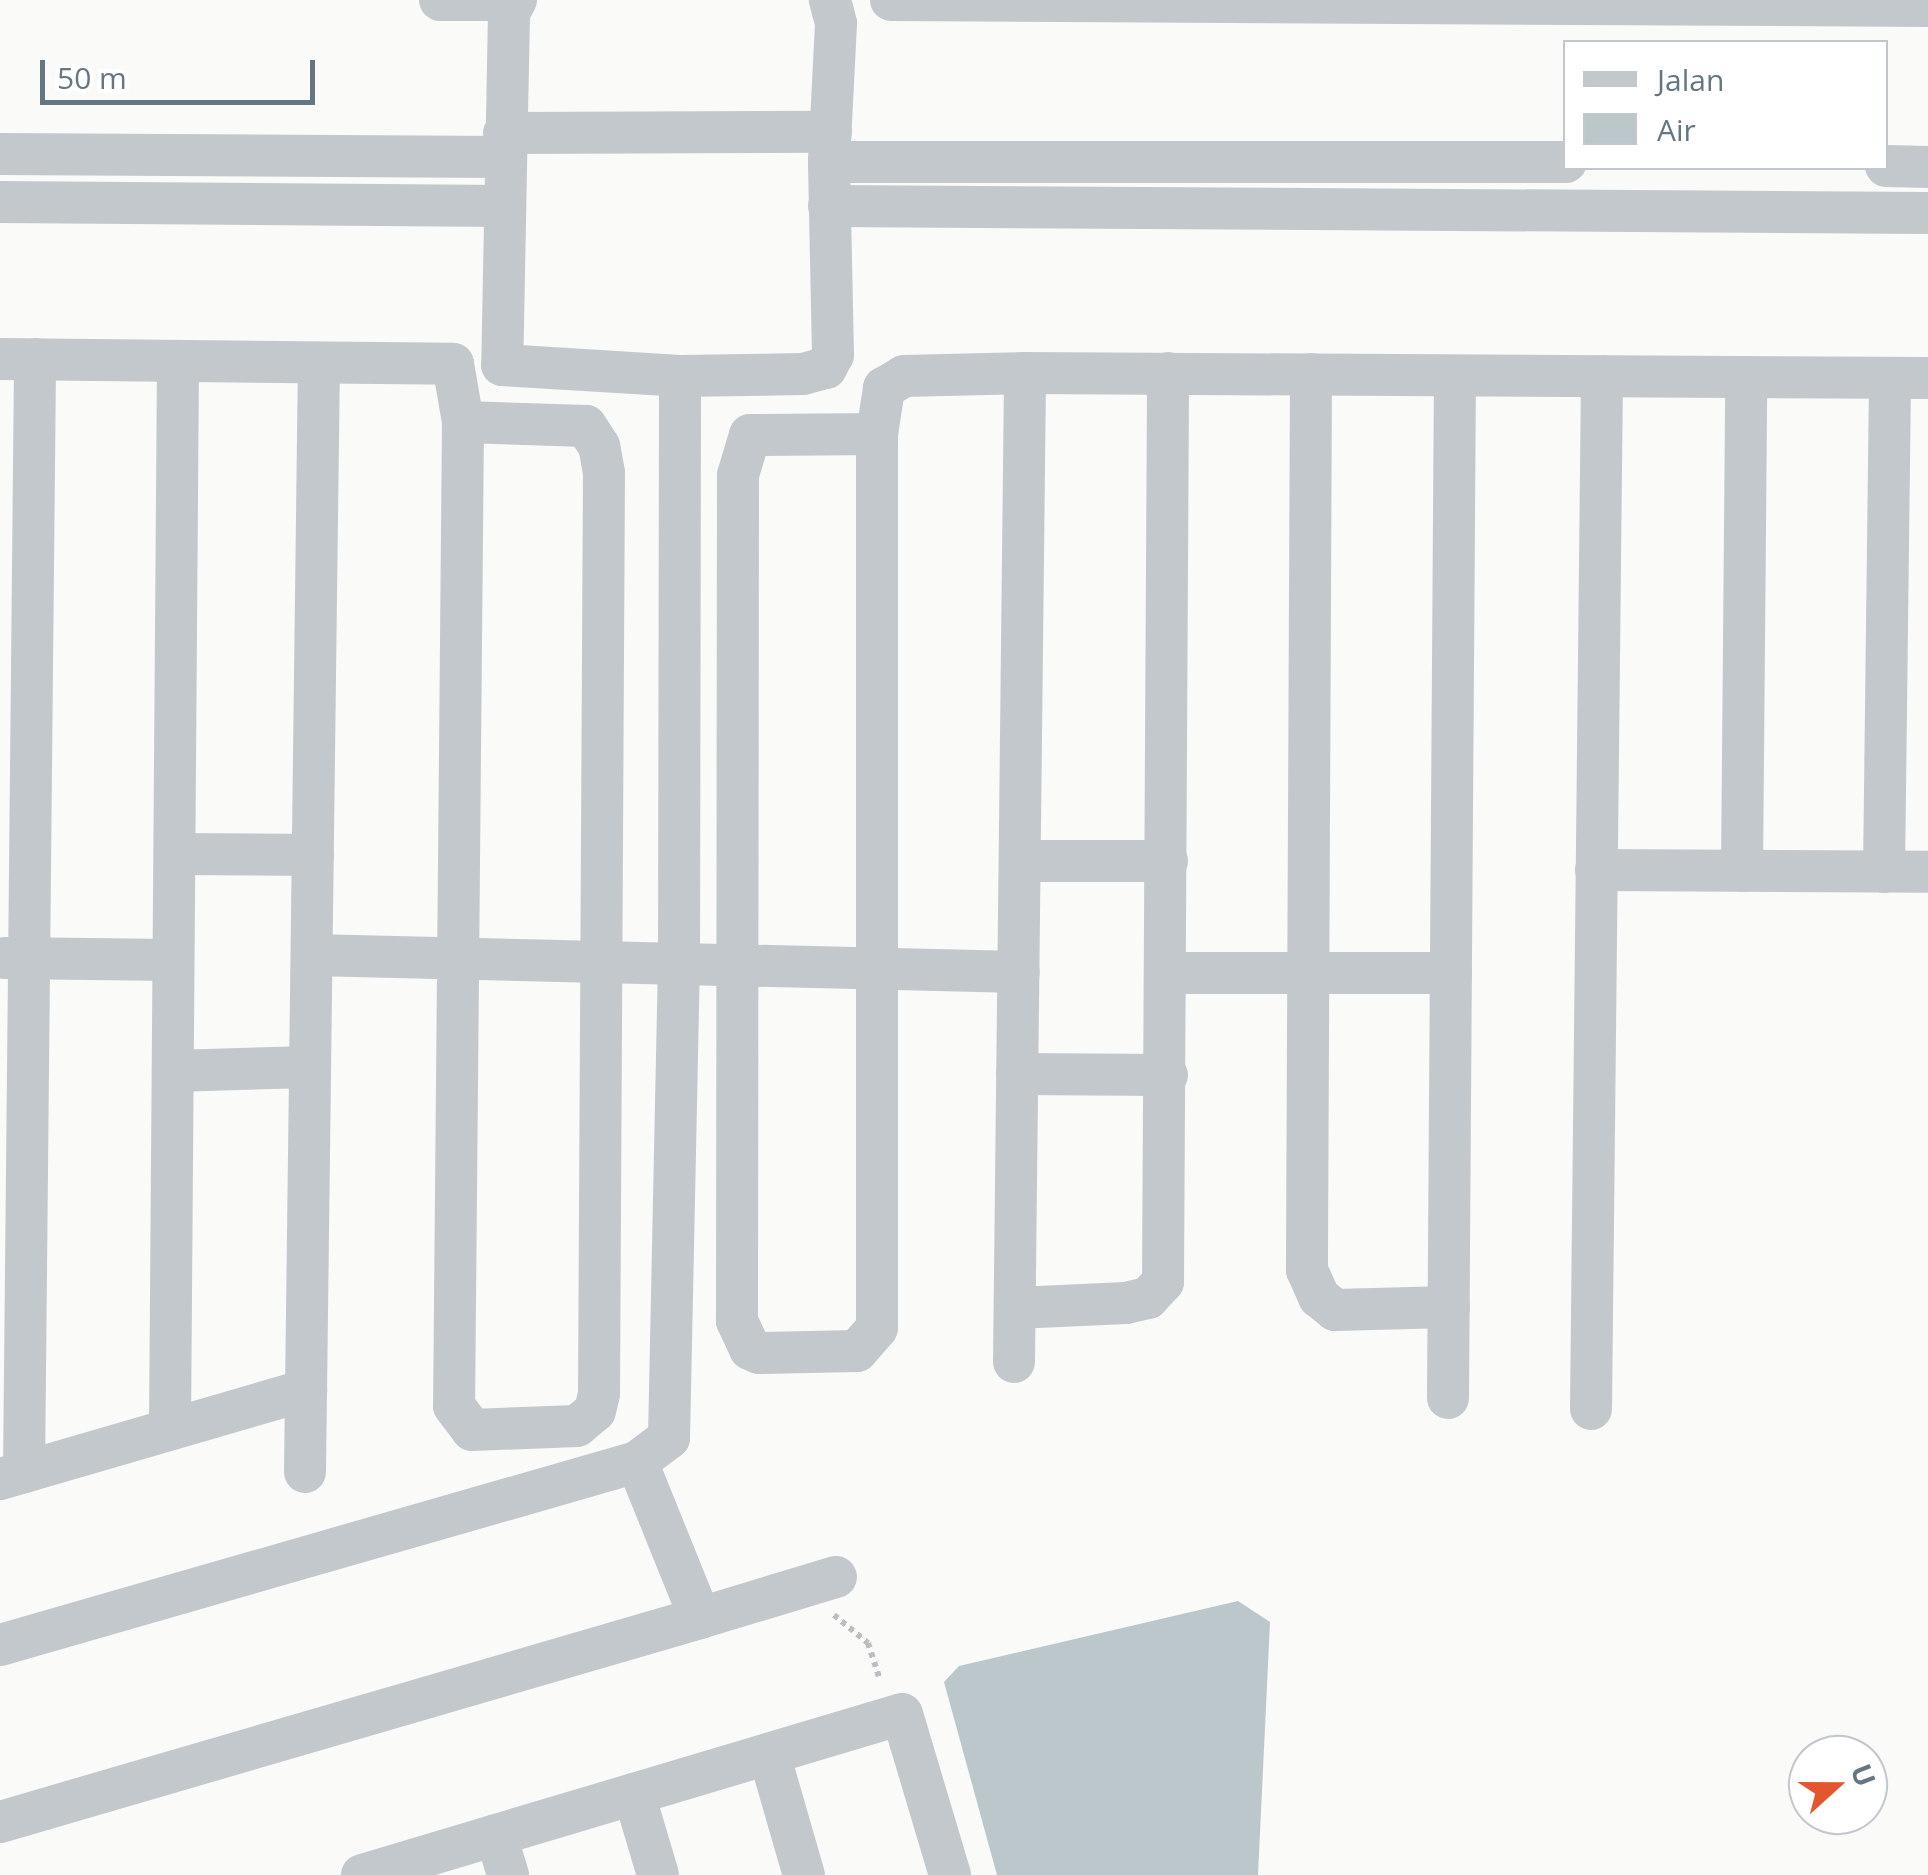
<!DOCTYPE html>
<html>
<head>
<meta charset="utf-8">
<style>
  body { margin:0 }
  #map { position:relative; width:1928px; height:1875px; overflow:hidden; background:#fafaf8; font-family:"Open Sans",sans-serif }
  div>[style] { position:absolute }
  .water>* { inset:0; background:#bbc7cb }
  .path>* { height:6px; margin-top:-3px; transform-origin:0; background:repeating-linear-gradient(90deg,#bbbfc2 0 5px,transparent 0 10px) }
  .minor>* { height:42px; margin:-21px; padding:0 21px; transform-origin:21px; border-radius:21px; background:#c3c8cc }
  span { translate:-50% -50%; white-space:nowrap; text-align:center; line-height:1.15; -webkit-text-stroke:10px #fff; paint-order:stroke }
  .legend { position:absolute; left:1563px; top:40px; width:325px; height:130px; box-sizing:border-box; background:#fff; border:2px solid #c1c8cd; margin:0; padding:12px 18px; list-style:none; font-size:30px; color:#657683 }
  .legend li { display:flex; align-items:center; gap:20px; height:50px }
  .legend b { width:50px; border:2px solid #c1c8cd }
  .north { position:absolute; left:1788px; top:1735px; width:100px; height:100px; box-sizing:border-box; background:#fff; border:2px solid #c1c8cd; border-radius:50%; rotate:69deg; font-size:28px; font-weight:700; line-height:40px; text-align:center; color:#657683 }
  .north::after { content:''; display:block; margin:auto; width:35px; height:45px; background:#e4572e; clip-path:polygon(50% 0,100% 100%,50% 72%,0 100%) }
  .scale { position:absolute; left:40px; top:60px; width:275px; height:45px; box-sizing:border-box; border:5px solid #657683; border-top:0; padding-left:12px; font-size:30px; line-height:35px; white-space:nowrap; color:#657683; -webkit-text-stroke:8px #fff; paint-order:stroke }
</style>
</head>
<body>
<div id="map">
  <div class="water">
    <div style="clip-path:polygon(1238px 1601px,1270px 1622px,1258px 1875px,997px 1875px,944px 1682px,959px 1666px)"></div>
  </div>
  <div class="path">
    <div style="left:834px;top:1615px;width:44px;rotate:39.5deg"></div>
    <div style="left:868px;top:1643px;width:39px;rotate:72deg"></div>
  </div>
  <div class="minor">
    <div style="left:440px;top:0;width:75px"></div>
    <div style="left:516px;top:0;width:15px;rotate:118deg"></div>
    <div style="left:509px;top:13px;width:352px;rotate:91.1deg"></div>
    <div style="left:502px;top:365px;width:178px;rotate:3.5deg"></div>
    <div style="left:680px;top:376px;width:123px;rotate:-0.9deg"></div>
    <div style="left:803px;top:374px;width:24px;rotate:-15deg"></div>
    <div style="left:826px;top:368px;width:15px;rotate:-62deg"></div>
    <div style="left:833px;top:355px;width:193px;rotate:-91.2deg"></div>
    <div style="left:829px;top:162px;width:139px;rotate:-87.1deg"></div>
    <div style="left:836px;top:23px;width:24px;rotate:-105deg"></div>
    <div style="left:891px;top:0;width:1037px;rotate:0.33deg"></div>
    <div style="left:504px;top:133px;width:327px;rotate:-0.2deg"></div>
    <div style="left:0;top:154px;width:503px;rotate:0.34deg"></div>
    <div style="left:829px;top:162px;width:737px"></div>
    <div style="left:1886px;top:166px;width:42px;rotate:1.4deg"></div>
    <div style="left:0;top:202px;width:503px;rotate:0.46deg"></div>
    <div style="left:829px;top:206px;width:1099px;rotate:0.36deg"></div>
    <div style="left:0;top:359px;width:453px;rotate:0.6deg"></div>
    <div style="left:453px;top:364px;width:59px;rotate:80.2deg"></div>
    <div style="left:463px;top:422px;width:984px;rotate:90.52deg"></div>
    <div style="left:454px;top:1406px;width:30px;rotate:53deg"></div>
    <div style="left:472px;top:1430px;width:105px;rotate:-2.2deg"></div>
    <div style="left:577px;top:1426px;width:23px;rotate:-40deg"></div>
    <div style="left:595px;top:1411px;width:17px;rotate:-77deg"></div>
    <div style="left:599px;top:1394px;width:921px;rotate:-89.69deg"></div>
    <div style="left:604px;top:473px;width:27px;rotate:-100deg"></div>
    <div style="left:599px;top:446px;width:24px;rotate:-123deg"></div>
    <div style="left:586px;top:426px;width:123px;rotate:-178.1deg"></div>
    <div style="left:1311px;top:374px;width:896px;rotate:90.26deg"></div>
    <div style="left:1307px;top:1270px;width:30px;rotate:66deg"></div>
    <div style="left:1319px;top:1297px;width:21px;rotate:39deg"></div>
    <div style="left:1335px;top:1310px;width:114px;rotate:-1.5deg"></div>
    <div style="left:877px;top:434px;width:127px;rotate:179.5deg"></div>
    <div style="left:750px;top:435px;width:42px;rotate:106.7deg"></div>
    <div style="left:738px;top:475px;width:846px;rotate:90.07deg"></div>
    <div style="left:737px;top:1321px;width:31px;rotate:65deg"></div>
    <div style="left:750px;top:1349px;width:10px;rotate:24deg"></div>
    <div style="left:759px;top:1353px;width:98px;rotate:-1.2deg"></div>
    <div style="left:857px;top:1351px;width:30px;rotate:-49deg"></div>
    <div style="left:877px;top:1328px;width:894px;rotate:-90deg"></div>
    <div style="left:877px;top:434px;width:47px;rotate:-81.3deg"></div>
    <div style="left:884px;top:388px;width:23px;rotate:-31deg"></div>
    <div style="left:904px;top:376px;width:121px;rotate:-1.4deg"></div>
    <div style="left:1025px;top:373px;width:903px;rotate:0.32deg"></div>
    <div style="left:175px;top:854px;width:138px;rotate:0.4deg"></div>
    <div style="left:1020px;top:861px;width:147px"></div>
    <div style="left:1596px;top:870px;width:332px;rotate:0.3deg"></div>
    <div style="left:1742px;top:871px;width:494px;rotate:-89.5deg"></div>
    <div style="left:1884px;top:872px;width:494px;rotate:-89.3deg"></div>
    <div style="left:312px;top:955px;width:707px;rotate:1.38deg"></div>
    <div style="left:4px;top:958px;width:169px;rotate:0.7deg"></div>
    <div style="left:1167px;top:973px;width:284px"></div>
    <div style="left:173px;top:1071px;width:137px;rotate:-1.7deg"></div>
    <div style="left:1017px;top:1074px;width:150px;rotate:0.4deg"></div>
    <div style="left:1015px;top:1308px;width:111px;rotate:-2.6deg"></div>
    <div style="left:1126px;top:1303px;width:23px;rotate:-13deg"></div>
    <div style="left:1148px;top:1298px;width:22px;rotate:-47deg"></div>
    <div style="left:1163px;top:1282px;width:909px;rotate:-89.68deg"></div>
    <div style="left:1014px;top:1362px;width:989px;rotate:-89.36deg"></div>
    <div style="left:1448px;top:1398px;width:1022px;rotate:-89.61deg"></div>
    <div style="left:1591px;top:1409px;width:1033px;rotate:-89.39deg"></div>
    <div style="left:170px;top:1429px;width:1068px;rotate:-89.57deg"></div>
    <div style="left:637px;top:1462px;width:168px;rotate:68deg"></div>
    <div style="left:700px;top:1618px;width:142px;rotate:-16.8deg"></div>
    <div style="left:24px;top:1472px;width:1113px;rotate:-89.43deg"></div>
    <div style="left:305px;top:1472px;width:1109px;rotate:-89.28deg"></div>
    <div style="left:0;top:1479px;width:319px;rotate:-16.2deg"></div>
    <div style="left:0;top:1645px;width:663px;rotate:-16.03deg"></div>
    <div style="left:637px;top:1462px;width:40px;rotate:-37deg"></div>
    <div style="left:669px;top:1438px;width:471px;rotate:-88.8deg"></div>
    <div style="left:679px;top:967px;width:591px;rotate:-89.9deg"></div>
    <div style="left:769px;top:1754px;width:126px;rotate:73.9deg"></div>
    <div style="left:634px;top:1794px;width:84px;rotate:73.5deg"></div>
    <div style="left:0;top:1822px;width:729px;rotate:-16.25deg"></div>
    <div style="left:496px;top:1835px;width:42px;rotate:73.3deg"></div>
    <div style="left:362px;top:1875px;width:563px;rotate:-16.6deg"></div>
    <div style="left:902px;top:1714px;width:168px;rotate:73.4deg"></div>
  </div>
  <ul class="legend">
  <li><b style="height:12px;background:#c3c8cc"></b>Jalan</li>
  <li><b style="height:28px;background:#bbc7cb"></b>Air</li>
  </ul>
  <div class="north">U</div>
  <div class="scale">50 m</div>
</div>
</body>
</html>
